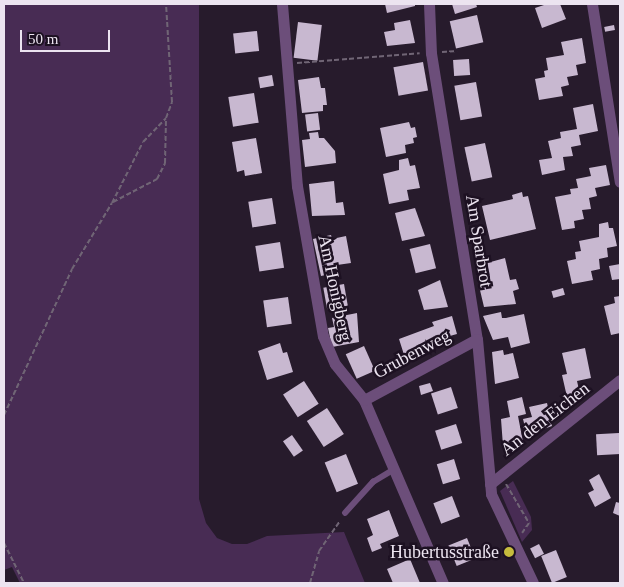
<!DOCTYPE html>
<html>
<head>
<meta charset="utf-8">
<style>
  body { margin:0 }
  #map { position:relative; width:624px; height:587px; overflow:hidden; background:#271b2c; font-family:"Times New Roman",serif }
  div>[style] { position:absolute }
  .green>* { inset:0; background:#482c54 }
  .building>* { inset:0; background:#c8b8d0; transform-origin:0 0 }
  .path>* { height:2px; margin-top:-1px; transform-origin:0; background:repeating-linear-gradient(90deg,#706575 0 5px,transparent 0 7.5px) }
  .service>* { height:5.5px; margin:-2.75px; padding:0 2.75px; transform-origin:2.75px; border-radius:2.75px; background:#6c4e7a }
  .minor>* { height:11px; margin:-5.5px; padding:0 5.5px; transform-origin:5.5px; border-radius:5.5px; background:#6c4e7a }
  .dots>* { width:14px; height:14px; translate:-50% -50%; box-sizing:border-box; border:2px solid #1d1122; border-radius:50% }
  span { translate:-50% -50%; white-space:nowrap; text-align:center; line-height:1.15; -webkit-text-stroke:5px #1d1122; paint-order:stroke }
  .street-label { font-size:18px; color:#ece4f0 }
  .poi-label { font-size:18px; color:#ece4f0 }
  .right { translate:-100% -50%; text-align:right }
  .frame { position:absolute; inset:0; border:5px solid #ece4f0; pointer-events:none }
  .scale { position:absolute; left:20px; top:30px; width:90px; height:22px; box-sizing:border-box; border:2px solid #ece4f0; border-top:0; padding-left:6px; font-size:15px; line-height:18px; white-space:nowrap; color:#ece4f0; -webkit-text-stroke:4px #1d1122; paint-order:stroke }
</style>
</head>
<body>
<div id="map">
  <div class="green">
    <div style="clip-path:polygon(4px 4px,199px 4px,199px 499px,206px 523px,217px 538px,232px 544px,247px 544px,267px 536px,344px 532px,365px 583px,20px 583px,12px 567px,4px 570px)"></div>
    <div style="clip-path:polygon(513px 481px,531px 517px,532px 530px,522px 542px,500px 491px)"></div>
  </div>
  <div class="building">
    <div style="clip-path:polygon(385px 4px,415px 4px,415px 6px,387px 13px)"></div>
    <div style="clip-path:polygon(452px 4px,476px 4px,477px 7px,455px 14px)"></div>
    <div style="clip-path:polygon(547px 4px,560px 4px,566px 19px,542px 28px,535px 8px)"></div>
    <div style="left:477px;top:15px;width:28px;height:28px;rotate:77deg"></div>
    <div style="clip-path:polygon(410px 20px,415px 43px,387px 46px,384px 32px,395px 30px,394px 23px)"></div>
    <div style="left:298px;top:22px;width:24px;height:36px;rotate:7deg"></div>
    <div style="left:614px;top:25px;width:5px;height:10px;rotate:79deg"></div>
    <div style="left:257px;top:31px;width:20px;height:24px;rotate:84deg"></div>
    <div style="clip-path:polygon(582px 38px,586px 63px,576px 65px,578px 75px,567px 77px,569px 85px,561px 87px,563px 96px,539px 100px,535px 79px,545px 77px,544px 71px,548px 70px,546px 58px,564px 55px,561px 42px)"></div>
    <div style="left:469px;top:59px;width:16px;height:16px;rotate:86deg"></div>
    <div style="left:423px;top:62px;width:29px;height:30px;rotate:80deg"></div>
    <div style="left:272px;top:75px;width:11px;height:14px;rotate:80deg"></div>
    <div style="clip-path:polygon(319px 77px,321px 88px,325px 88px,327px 105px,323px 105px,323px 111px,302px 113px,298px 80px)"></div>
    <div style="left:476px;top:82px;width:35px;height:22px;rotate:80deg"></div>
    <div style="left:254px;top:93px;width:30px;height:26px;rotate:81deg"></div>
    <div style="clip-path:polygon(593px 104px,598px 131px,579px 135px,581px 145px,571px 147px,573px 156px,563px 157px,565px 170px,542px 175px,539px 160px,552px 158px,548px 141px,561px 138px,560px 132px,577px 129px,573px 108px)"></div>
    <div style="left:318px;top:113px;width:17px;height:13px;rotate:83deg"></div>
    <div style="clip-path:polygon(409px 122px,411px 128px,415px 127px,417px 137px,413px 138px,414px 143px,405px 145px,406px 153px,386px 157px,380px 128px)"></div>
    <div style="clip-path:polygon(318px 132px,319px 138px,324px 138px,335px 151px,336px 163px,305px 167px,302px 140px,310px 139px,309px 133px)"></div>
    <div style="clip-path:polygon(256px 138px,262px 173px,245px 176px,244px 170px,237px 172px,232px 142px)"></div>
    <div style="left:485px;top:143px;width:35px;height:21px;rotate:78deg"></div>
    <div style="clip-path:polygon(408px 158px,410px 166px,415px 165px,420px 188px,407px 190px,409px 200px,389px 204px,383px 174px,399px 170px,399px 160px)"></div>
    <div style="clip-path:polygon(606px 165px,610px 185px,595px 188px,597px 196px,589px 198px,591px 209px,582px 210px,584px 219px,574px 221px,575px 228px,562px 230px,555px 197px,571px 194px,570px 189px,578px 188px,576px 179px,591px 176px,589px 168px)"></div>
    <div style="clip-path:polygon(334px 181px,336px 203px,343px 202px,345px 215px,312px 216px,309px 184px)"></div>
    <div style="clip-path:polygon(522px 192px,523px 197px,528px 196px,536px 229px,490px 240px,482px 206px,513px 199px,512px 195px)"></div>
    <div style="left:272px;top:198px;width:26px;height:24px;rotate:81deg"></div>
    <div style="clip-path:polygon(415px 208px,425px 236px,402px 241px,395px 213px)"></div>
    <div style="clip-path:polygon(608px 222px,609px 228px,613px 228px,617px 246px,607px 248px,608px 257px,599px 259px,600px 269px,591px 271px,593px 280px,572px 284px,567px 261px,576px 259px,575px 252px,581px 251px,579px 241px,599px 237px,599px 224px)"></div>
    <div style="clip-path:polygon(331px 235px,332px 239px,346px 236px,351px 263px,337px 265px,339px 272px,321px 276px,313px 239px)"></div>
    <div style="left:280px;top:242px;width:26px;height:25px;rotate:81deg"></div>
    <div style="left:430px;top:244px;width:25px;height:21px;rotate:76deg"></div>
    <div style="clip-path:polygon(505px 258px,510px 280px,516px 279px,519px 289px,513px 291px,516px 304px,484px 307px,479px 286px,491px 283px,487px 263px)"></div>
    <div style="clip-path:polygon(620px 264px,620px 279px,612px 280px,609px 266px)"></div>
    <div style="clip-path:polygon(440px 280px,448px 307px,424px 310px,418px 290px)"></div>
    <div style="left:344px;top:284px;width:22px;height:21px;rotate:80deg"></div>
    <div style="left:563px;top:288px;width:7px;height:12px;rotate:74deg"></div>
    <div style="clip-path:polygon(620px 296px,620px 333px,611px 335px,604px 306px,615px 303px,614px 297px)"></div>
    <div style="left:288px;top:297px;width:27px;height:25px;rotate:82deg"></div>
    <div style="clip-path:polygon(501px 312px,502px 318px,506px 318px,524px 314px,530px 343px,511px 348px,508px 337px,493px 340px,483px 316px)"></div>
    <div style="clip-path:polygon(357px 313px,359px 342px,332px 347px,328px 328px,334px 327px,332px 318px)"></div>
    <div style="clip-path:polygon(452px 316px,457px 334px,439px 339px,440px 346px,424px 350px,425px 355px,406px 361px,399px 339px,434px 326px,432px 322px)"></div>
    <div style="clip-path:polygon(280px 343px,283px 353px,287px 352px,293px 372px,267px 380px,258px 351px)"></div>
    <div style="left:364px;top:346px;width:27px;height:20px;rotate:66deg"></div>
    <div style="clip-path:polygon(585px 348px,591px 378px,577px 381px,580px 394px,567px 397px,562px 375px,567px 374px,562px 353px)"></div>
    <div style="clip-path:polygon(503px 350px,504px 355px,513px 353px,519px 378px,495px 384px,492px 352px)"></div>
    <div style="left:304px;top:381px;width:27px;height:25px;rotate:57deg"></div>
    <div style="clip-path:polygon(430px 383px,433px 391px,421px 395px,419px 386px)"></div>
    <div style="left:451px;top:387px;width:22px;height:21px;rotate:72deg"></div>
    <div style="clip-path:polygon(522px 397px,526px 414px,518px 416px,523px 442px,503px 446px,501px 419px,510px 417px,507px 401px)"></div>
    <div style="clip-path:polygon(547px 403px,552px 426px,527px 435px,523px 419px,532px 417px,529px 407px)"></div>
    <div style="left:327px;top:408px;width:31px;height:24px;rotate:57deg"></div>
    <div style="left:456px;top:424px;width:20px;height:22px;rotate:72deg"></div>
    <div style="left:619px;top:433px;width:21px;height:23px;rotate:87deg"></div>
    <div style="left:292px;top:435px;width:19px;height:11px;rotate:55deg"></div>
    <div style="left:346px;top:454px;width:32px;height:23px;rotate:68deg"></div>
    <div style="left:454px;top:459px;width:21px;height:18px;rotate:73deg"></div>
    <div style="clip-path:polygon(599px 474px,611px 498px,595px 507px,588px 493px,594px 490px,589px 480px)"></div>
    <div style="left:452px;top:496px;width:22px;height:20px;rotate:69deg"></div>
    <div style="clip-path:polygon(616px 502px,620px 503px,620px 516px,613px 513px)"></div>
    <div style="clip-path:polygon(389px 510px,399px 536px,380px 544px,382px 548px,372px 552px,367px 538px,373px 535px,367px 519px)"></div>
    <div style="left:467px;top:538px;width:22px;height:20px;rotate:68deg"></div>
    <div style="left:539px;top:544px;width:11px;height:10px;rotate:63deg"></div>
    <div style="left:556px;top:550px;width:29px;height:16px;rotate:68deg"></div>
    <div style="clip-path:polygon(410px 559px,420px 583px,393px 583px,387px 569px)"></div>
  </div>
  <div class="path">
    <div style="left:442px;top:52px;width:15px;rotate:-4deg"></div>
    <div style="left:297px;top:63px;width:123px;rotate:-4.6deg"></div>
    <div style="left:113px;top:202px;width:50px;rotate:-27.6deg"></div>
    <div style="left:157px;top:179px;width:18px;rotate:-63deg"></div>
    <div style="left:165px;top:163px;width:45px;rotate:-88.7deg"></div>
    <div style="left:4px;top:415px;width:161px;rotate:-65deg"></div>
    <div style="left:72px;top:269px;width:77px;rotate:-58.8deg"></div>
    <div style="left:112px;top:203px;width:68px;rotate:-63.1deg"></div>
    <div style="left:143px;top:142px;width:33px;rotate:-46deg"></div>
    <div style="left:166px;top:118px;width:17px;rotate:-69deg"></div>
    <div style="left:172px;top:102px;width:98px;rotate:-93.5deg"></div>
    <div style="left:506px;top:484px;width:45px;rotate:59.5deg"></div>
    <div style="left:529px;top:523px;width:12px;rotate:125deg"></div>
    <div style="left:4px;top:543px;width:45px;rotate:63.4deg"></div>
    <div style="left:310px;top:583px;width:33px;rotate:-74deg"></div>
    <div style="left:319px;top:551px;width:37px;rotate:-55deg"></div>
  </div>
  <div class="service">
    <div style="left:345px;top:513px;width:42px;rotate:-47.9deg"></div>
    <div style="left:373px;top:482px;width:23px;rotate:-31deg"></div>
  </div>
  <div class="minor">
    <div style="left:282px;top:4px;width:183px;rotate:85.3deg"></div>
    <div style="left:297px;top:186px;width:152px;rotate:80.2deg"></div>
    <div style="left:323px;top:336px;width:30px;rotate:67deg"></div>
    <div style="left:335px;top:364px;width:46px;rotate:51.1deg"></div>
    <div style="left:364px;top:400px;width:199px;rotate:66.7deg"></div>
    <div style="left:429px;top:4px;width:49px;rotate:87.7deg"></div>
    <div style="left:431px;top:53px;width:290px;rotate:80.9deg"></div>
    <div style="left:477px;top:339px;width:156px;rotate:84.8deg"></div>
    <div style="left:491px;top:494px;width:98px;rotate:64.7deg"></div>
    <div style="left:592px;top:4px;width:180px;rotate:81.1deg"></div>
    <div style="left:364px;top:400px;width:128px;rotate:-28.4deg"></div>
    <div style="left:490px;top:484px;width:166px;rotate:-38.7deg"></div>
  </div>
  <div class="dots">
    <div style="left:509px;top:552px;background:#c6bc3d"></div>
  </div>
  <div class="street-label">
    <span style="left:479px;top:241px;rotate:81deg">Am Sparbrot</span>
    <span style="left:335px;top:288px;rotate:78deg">Am Honigberg</span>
    <span style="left:412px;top:354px;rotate:-28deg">Grubenweg</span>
    <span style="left:545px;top:419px;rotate:-38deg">An den Eichen</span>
  </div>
  <div class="poi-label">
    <span class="right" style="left:499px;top:552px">Hubertusstraße</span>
  </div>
  <div class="frame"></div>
  <div class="scale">50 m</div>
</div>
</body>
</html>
